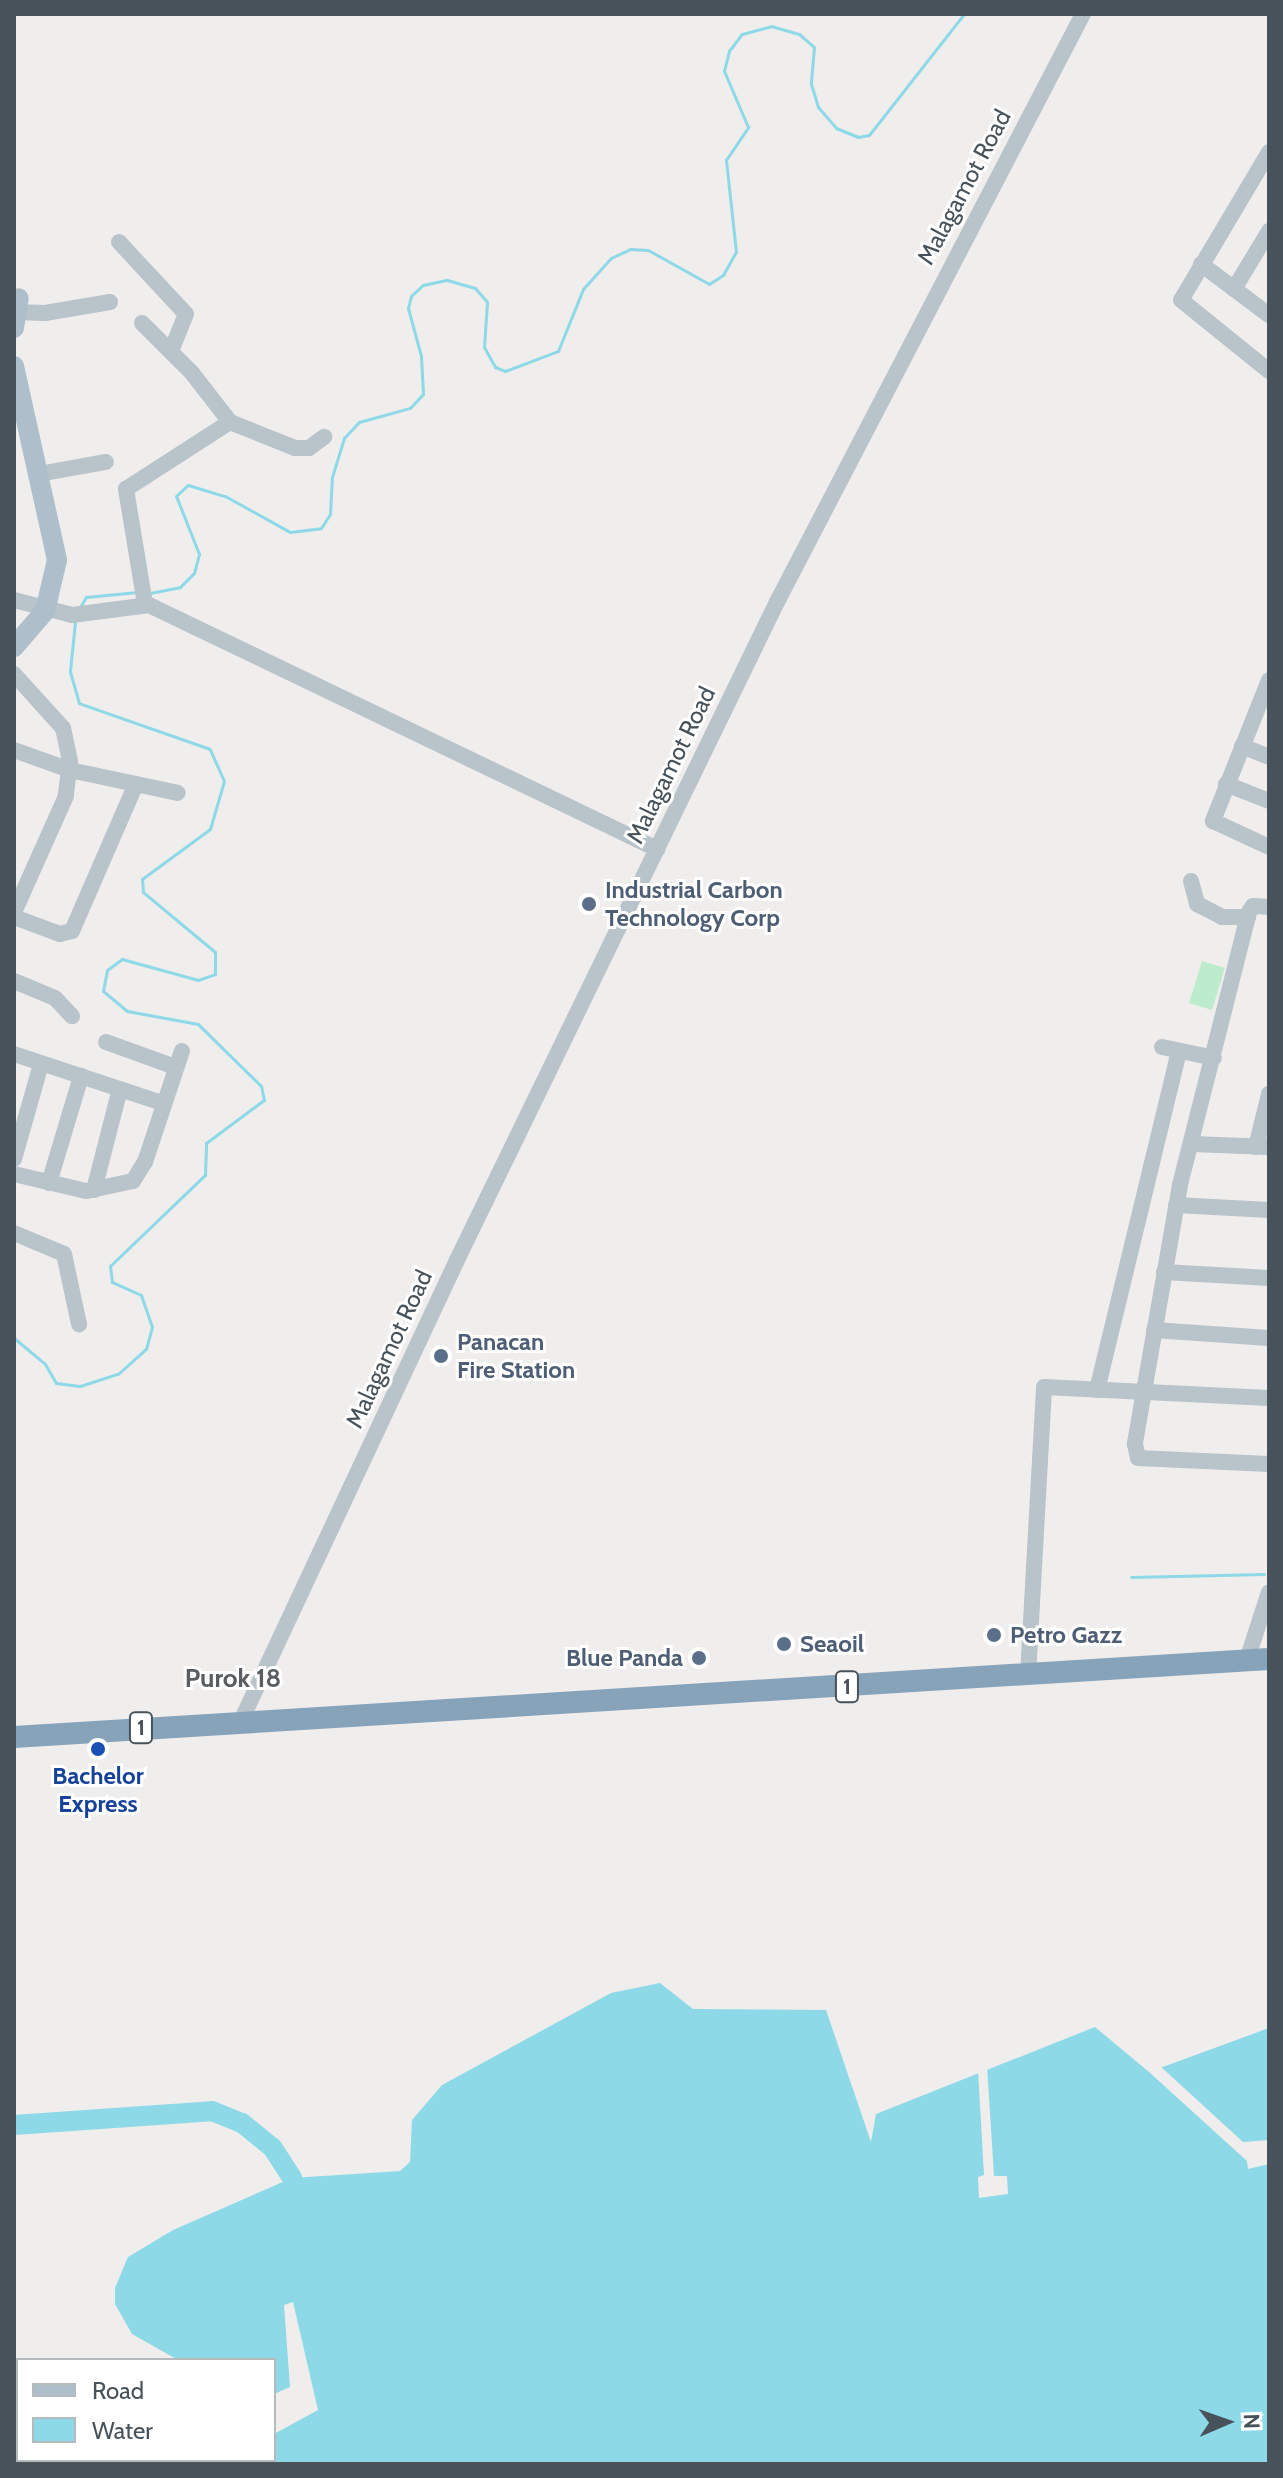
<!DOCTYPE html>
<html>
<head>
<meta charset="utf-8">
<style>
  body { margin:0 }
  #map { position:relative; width:1283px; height:2478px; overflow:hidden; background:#f0eded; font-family:Cabin,sans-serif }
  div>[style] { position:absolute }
  .green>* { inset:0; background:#bdeccd; transform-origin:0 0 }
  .water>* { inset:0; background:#8dd9e7 }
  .pier>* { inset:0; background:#f0eded }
  .stream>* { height:3px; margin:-1.5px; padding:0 1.5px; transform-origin:1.5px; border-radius:1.5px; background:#8dd9e7 }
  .river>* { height:20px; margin:-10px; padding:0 10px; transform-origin:10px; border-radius:10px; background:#8dd9e7 }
  .minor>* { height:16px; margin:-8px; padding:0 8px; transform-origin:8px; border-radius:8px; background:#b9c3ca }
  .major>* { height:20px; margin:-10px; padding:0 10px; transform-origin:10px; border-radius:10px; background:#aebecb }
  .highway>* { height:22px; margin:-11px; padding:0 11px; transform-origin:11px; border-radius:11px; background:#87a3ba }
  .dots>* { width:22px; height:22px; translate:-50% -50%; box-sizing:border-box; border:4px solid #fff; border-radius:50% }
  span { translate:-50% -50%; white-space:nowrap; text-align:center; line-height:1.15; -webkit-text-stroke:6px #fff; paint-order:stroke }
  .shield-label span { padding:2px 6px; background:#fff; border:2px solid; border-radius:6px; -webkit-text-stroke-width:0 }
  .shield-label { font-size:22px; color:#47525a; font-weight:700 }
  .street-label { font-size:24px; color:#47525a }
  .service-label { font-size:24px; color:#4e5e75; font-weight:700 }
  .left { translate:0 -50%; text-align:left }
  .right { translate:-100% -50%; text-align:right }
  .transit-label { font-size:24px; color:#164399; font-weight:700 }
  .neighbourhood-label { font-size:26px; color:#5a5e62; font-weight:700 }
  .frame { position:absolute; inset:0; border:16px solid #47525a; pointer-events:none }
  .legend { position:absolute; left:16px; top:2358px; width:260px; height:104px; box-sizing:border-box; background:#fff; border:2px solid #b5babd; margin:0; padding:10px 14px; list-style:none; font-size:24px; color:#47525a }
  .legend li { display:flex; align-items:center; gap:16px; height:40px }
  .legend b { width:40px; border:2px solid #b5babd }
  .north { position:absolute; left:1187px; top:2382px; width:80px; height:80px; -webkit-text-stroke:6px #fff; paint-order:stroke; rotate:88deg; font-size:22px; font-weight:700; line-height:32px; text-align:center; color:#47525a }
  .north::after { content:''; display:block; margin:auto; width:28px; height:36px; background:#47525a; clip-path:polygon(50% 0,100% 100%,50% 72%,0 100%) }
</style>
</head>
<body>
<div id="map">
  <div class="green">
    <div style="left:1202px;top:961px;width:24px;height:44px;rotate:17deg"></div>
  </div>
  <div class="water">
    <div style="clip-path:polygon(660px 1983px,693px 2009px,826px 2010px,871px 2142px,876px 2114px,1095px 2027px,1149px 2072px,1269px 2028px,1269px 2464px,219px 2464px,274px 2460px,274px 2434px,318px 2410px,293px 2302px,284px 2305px,290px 2387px,274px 2394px,274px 2360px,178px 2360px,132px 2334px,115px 2304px,115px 2288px,128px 2257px,173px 2230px,292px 2178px,400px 2171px,410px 2162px,412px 2120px,442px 2085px,611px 1993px)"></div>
  </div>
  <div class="pier">
    <div style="clip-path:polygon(987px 2066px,994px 2176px,1007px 2176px,1008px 2194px,979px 2198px,978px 2177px,984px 2175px,978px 2070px)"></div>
    <div style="clip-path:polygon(1160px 2066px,1243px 2142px,1269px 2140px,1269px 2164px,1248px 2169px,1247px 2161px,1149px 2072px)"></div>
  </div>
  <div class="stream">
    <div style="left:150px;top:593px;width:31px;rotate:-11deg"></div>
    <div style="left:180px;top:587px;width:20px;rotate:-45deg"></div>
    <div style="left:194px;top:573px;width:20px;rotate:-75deg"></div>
    <div style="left:199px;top:554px;width:62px;rotate:-111.6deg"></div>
    <div style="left:176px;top:496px;width:16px;rotate:-43deg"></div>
    <div style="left:188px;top:485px;width:39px;rotate:17deg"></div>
    <div style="left:225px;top:496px;width:74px;rotate:29deg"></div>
    <div style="left:290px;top:532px;width:31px;rotate:-7deg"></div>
    <div style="left:321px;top:528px;width:17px;rotate:-57deg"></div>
    <div style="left:330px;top:514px;width:37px;rotate:-87deg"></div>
    <div style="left:332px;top:477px;width:41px;rotate:-72.9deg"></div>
    <div style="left:344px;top:438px;width:22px;rotate:-47deg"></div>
    <div style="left:359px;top:422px;width:53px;rotate:-15.4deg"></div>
    <div style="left:410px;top:408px;width:19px;rotate:-47deg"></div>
    <div style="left:423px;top:394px;width:38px;rotate:-93deg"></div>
    <div style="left:421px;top:356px;width:50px;rotate:-105.2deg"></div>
    <div style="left:408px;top:308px;width:12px;rotate:-76deg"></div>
    <div style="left:411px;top:296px;width:16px;rotate:-43deg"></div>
    <div style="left:423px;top:285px;width:25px;rotate:-12deg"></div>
    <div style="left:447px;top:280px;width:29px;rotate:16deg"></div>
    <div style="left:475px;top:288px;width:18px;rotate:49deg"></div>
    <div style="left:487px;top:302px;width:45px;rotate:93.8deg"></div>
    <div style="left:484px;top:347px;width:23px;rotate:61deg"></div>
    <div style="left:495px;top:367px;width:11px;rotate:22deg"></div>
    <div style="left:505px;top:371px;width:57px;rotate:-20.7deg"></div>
    <div style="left:558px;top:351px;width:67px;rotate:-68deg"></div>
    <div style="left:583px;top:289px;width:42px;rotate:-47.9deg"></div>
    <div style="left:611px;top:258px;width:21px;rotate:-25deg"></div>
    <div style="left:630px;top:249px;width:18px;rotate:3deg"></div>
    <div style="left:648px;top:250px;width:70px;rotate:29.1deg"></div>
    <div style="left:709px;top:284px;width:17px;rotate:-33deg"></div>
    <div style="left:723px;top:275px;width:26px;rotate:-61deg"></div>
    <div style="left:736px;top:252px;width:93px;rotate:-96.2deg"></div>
    <div style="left:726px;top:160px;width:40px;rotate:-56deg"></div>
    <div style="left:748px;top:127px;width:61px;rotate:-113.2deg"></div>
    <div style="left:724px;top:71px;width:21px;rotate:-76deg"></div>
    <div style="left:729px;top:51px;width:21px;rotate:-53deg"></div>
    <div style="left:742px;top:34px;width:30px;rotate:-15deg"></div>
    <div style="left:771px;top:26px;width:29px;rotate:16deg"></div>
    <div style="left:799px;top:34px;width:20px;rotate:41deg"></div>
    <div style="left:814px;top:47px;width:37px;rotate:95deg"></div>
    <div style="left:811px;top:84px;width:24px;rotate:73deg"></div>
    <div style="left:818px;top:107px;width:28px;rotate:49deg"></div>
    <div style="left:836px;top:128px;width:24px;rotate:22deg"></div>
    <div style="left:858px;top:137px;width:11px;rotate:-10deg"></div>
    <div style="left:869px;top:135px;width:154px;rotate:-51.9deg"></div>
    <div style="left:80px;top:607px;width:12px;rotate:-59deg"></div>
    <div style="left:86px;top:597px;width:52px;rotate:-5.5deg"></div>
    <div style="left:14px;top:1338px;width:40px;rotate:40deg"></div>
    <div style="left:45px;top:1364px;width:22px;rotate:60deg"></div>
    <div style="left:56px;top:1383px;width:24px;rotate:7deg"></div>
    <div style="left:80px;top:1386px;width:40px;rotate:-18deg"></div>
    <div style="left:118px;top:1374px;width:38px;rotate:-42deg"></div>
    <div style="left:146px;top:1349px;width:23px;rotate:-75deg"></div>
    <div style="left:152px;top:1327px;width:34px;rotate:-109deg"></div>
    <div style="left:141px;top:1295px;width:32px;rotate:-156deg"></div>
    <div style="left:112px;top:1282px;width:16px;rotate:-97deg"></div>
    <div style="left:110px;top:1266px;width:132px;rotate:-43.8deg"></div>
    <div style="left:205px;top:1175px;width:32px;rotate:-88deg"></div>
    <div style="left:206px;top:1143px;width:72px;rotate:-36.6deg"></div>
    <div style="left:264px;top:1100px;width:14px;rotate:-102deg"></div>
    <div style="left:261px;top:1086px;width:88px;rotate:-135.5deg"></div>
    <div style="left:198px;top:1024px;width:72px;rotate:-169.6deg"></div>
    <div style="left:127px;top:1011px;width:31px;rotate:-140deg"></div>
    <div style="left:103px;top:991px;width:21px;rotate:-79deg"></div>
    <div style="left:107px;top:970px;width:19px;rotate:-36deg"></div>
    <div style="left:122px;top:959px;width:79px;rotate:15.4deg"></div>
    <div style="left:198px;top:980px;width:18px;rotate:-19deg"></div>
    <div style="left:215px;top:974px;width:22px;rotate:-90deg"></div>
    <div style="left:215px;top:952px;width:94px;rotate:-140.2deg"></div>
    <div style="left:143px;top:892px;width:13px;rotate:-94deg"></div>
    <div style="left:142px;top:879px;width:84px;rotate:-36.3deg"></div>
    <div style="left:210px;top:829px;width:50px;rotate:-73.7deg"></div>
    <div style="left:224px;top:781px;width:35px;rotate:-114deg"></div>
    <div style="left:210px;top:749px;width:139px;rotate:-160.7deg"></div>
    <div style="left:79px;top:703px;width:33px;rotate:-106deg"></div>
    <div style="left:70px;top:671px;width:49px;rotate:-84.2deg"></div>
    <div style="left:1131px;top:1577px;width:133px;rotate:-1.3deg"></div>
  </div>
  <div class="river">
    <div style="left:14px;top:2125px;width:198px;rotate:-4deg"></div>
    <div style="left:212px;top:2111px;width:32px;rotate:22deg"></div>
    <div style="left:242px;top:2123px;width:38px;rotate:39deg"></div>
    <div style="left:272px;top:2147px;width:37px;rotate:57deg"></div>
  </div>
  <div class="minor">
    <div style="left:1269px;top:152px;width:172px;rotate:120.7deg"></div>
    <div style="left:1181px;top:300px;width:113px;rotate:38.9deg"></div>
    <div style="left:119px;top:242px;width:98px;rotate:47.1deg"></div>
    <div style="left:186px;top:314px;width:40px;rotate:112deg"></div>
    <div style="left:1201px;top:264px;width:85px;rotate:36.9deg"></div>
    <div style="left:1234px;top:289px;width:68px;rotate:-58.9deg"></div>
    <div style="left:14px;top:312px;width:31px;rotate:2deg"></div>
    <div style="left:45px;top:313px;width:66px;rotate:-9.6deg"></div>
    <div style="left:142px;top:323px;width:71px;rotate:45deg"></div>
    <div style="left:192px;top:373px;width:62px;rotate:52.2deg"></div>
    <div style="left:39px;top:474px;width:68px;rotate:-10.2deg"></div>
    <div style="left:14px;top:600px;width:60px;rotate:14.5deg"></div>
    <div style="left:72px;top:615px;width:78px;rotate:-7.4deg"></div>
    <div style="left:149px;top:605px;width:564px;rotate:25.66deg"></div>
    <div style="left:145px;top:604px;width:117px;rotate:-99.4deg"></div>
    <div style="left:126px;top:489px;width:124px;rotate:-32.8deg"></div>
    <div style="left:230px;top:422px;width:70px;rotate:21.8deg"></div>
    <div style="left:295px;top:448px;width:14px"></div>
    <div style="left:309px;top:448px;width:19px;rotate:-36deg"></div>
    <div style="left:14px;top:674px;width:73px;rotate:47.8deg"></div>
    <div style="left:63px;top:728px;width:34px;rotate:78deg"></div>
    <div style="left:70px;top:761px;width:35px;rotate:97deg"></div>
    <div style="left:66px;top:796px;width:127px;rotate:114.1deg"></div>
    <div style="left:1269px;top:680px;width:152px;rotate:111.7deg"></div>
    <div style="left:1213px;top:821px;width:62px;rotate:24.9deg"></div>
    <div style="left:1242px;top:746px;width:29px;rotate:22deg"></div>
    <div style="left:14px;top:750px;width:59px;rotate:19.7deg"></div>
    <div style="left:70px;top:770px;width:110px;rotate:12deg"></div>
    <div style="left:1226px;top:784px;width:46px;rotate:21.6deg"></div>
    <div style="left:1191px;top:881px;width:24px;rotate:75deg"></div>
    <div style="left:1197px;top:904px;width:28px;rotate:27deg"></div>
    <div style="left:1222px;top:917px;width:26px"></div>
    <div style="left:1269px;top:907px;width:16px;rotate:-176deg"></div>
    <div style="left:1253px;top:906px;width:7px;rotate:124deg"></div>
    <div style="left:1249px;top:912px;width:282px;rotate:104.2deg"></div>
    <div style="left:1180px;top:1185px;width:263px;rotate:99.9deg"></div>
    <div style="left:1135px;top:1444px;width:14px;rotate:78deg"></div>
    <div style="left:1138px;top:1458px;width:131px;rotate:2.6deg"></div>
    <div style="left:14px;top:917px;width:49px;rotate:20.3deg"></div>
    <div style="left:60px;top:934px;width:12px;rotate:-14deg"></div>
    <div style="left:72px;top:931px;width:160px;rotate:-66.5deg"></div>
    <div style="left:14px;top:981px;width:44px;rotate:22.5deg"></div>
    <div style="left:55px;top:998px;width:25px;rotate:47deg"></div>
    <div style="left:106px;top:1042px;width:73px;rotate:19.9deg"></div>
    <div style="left:1162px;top:1047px;width:53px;rotate:11.9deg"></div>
    <div style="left:14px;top:1054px;width:156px;rotate:18.3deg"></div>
    <div style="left:1193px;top:1144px;width:76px;rotate:2.3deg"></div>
    <div style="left:1256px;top:1147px;width:55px;rotate:-76.2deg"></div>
    <div style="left:14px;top:1159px;width:99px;rotate:-74.1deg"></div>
    <div style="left:14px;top:1174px;width:74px;rotate:13.3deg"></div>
    <div style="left:86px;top:1191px;width:48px;rotate:-12deg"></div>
    <div style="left:133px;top:1181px;width:22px;rotate:-58deg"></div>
    <div style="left:145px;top:1162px;width:117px;rotate:-71.6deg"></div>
    <div style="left:49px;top:1183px;width:112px;rotate:-73.3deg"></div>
    <div style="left:94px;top:1190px;width:104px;rotate:-75.6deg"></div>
    <div style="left:1176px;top:1205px;width:93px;rotate:3.1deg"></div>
    <div style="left:14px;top:1233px;width:54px;rotate:22.8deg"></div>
    <div style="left:64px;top:1254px;width:72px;rotate:77.9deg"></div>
    <div style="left:1164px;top:1272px;width:105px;rotate:3.3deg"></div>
    <div style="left:1154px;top:1330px;width:115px;rotate:4deg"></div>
    <div style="left:1097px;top:1390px;width:348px;rotate:-76.4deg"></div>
    <div style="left:1247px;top:1660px;width:71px;rotate:-72.1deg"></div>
    <div style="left:1028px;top:1675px;width:288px;rotate:-86.8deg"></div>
    <div style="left:1044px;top:1387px;width:225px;rotate:2.8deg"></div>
    <div style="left:241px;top:1721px;width:509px;rotate:-64.89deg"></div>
    <div style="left:457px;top:1260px;width:732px;rotate:-64.07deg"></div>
    <div style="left:777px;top:602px;width:663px;rotate:-62.51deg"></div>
  </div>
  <div class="major">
    <div style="left:14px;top:328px;width:30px;rotate:-81deg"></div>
    <div style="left:14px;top:366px;width:199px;rotate:77.5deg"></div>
    <div style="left:57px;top:560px;width:52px;rotate:103.2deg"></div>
    <div style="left:45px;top:611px;width:48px;rotate:130.7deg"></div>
  </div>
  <div class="highway">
    <div style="left:14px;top:1737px;width:1257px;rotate:-3.56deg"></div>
  </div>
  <div class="dots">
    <div style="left:589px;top:904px;background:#5c6f8a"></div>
    <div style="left:441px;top:1356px;background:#5c6f8a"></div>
    <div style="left:994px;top:1635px;background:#5c6f8a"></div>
    <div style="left:784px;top:1644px;background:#5c6f8a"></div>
    <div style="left:699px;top:1658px;background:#5c6f8a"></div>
    <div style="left:98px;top:1749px;background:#1a4fb4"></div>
  </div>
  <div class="shield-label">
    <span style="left:847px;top:1687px">1</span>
    <span style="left:141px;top:1728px">1</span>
  </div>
  <div class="street-label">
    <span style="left:964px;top:187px;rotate:-62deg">Malagamot Road</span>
    <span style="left:671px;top:765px;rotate:-64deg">Malagamot Road</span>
    <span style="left:389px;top:1349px;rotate:-65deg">Malagamot Road</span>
  </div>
  <div class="service-label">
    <span class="left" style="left:605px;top:904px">Industrial Carbon<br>Technology Corp</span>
    <span class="left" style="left:457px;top:1356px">Panacan<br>Fire Station</span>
    <span class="left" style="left:1010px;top:1635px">Petro Gazz</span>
    <span class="left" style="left:800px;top:1644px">Seaoil</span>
    <span class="right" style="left:683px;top:1658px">Blue Panda</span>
  </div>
  <div class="transit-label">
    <span style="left:98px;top:1790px">Bachelor<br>Express</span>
  </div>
  <div class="neighbourhood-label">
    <span style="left:233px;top:1679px">Purok 18</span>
  </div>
  <div class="frame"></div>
  <ul class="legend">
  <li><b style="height:10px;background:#aebecb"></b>Road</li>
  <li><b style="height:22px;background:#8dd9e7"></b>Water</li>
  </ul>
  <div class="north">N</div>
</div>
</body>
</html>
